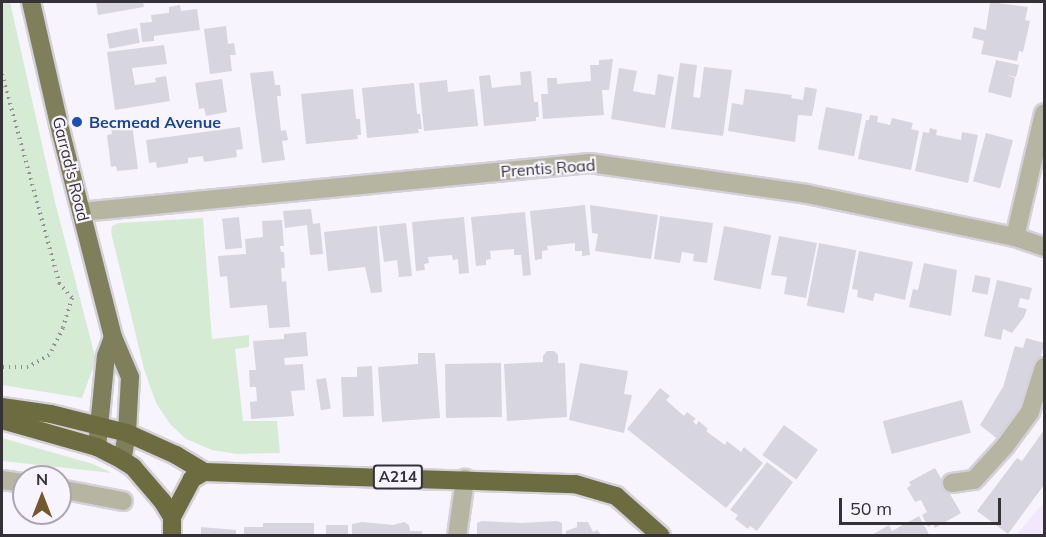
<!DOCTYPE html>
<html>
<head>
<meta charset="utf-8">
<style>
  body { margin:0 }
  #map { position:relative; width:1046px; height:537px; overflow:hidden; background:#f8f4fe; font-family:Mulish,sans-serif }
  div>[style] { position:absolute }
  .built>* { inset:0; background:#f1e9fb }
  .green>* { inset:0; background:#d6ebd4 }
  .building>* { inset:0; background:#d7d5e0; transform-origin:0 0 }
  .path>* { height:4px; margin-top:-2px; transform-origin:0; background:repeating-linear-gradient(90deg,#939097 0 1.5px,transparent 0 6px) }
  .roads { filter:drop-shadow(2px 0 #d5d1da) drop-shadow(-2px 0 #d5d1da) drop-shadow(0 2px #d5d1da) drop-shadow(0 -2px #d5d1da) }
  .minor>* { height:18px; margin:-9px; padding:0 9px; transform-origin:9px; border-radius:9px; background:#b5b5a1 }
  .major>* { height:18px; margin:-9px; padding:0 9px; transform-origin:9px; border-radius:9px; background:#807f5b }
  .highway>* { height:18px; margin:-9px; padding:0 9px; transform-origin:9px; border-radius:9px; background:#6d6c41 }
  .dots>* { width:16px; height:16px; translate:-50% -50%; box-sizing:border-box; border:3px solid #f8f4fe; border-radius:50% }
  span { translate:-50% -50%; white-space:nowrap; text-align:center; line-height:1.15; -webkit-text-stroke:4.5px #f8f4fe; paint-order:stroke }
  .shield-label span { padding:2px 4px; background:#f8f4fe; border:2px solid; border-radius:4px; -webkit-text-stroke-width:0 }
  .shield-label { font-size:15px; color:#343236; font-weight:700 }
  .transit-label { font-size:16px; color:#164399; font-weight:700 }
  .left { translate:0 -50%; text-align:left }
  .street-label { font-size:16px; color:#343236 }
  .frame { position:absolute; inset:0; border:3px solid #343236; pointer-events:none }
  .north { position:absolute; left:12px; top:465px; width:60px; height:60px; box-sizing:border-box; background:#f8f4fe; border:2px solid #aaa6ae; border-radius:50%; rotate:0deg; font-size:16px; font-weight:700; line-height:24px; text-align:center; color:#343236 }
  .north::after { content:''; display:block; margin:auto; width:21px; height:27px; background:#75572c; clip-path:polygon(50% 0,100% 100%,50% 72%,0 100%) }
  .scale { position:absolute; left:839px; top:498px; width:162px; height:27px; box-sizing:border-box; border:3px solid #343236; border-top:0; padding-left:8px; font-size:18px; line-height:21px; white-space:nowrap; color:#343236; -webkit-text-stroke:4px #f8f4fe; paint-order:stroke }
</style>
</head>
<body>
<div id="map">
  <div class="built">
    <div style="clip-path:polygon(1044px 502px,1044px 535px,1016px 535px)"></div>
  </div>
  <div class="green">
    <div style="clip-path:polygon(2px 2px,10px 2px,55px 202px,96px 360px,82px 398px,2px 385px)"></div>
    <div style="clip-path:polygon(203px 218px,212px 339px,249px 335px,249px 347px,235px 349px,243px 421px,277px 421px,280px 453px,237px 454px,212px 450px,186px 439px,170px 424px,156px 403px,144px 369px,111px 232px,112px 226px,119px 223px)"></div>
    <div style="clip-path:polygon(2px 438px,93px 464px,112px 473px,2px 461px)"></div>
  </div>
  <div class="building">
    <div style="clip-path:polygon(96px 2px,143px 2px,144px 7px,98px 15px)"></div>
    <div style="clip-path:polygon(990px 2px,1028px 7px,1025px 20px,1030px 21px,1027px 35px,1023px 52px,1019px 51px,1017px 61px,981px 54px,984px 41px,972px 38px,974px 27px,986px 30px)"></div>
    <div style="clip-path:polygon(180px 5px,181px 11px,197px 9px,200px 30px,154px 36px,154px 41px,142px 42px,140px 23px,152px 22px,151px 15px,169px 13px,169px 7px)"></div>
    <div style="clip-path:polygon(226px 26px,228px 44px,234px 43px,236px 55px,230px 55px,232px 71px,210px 74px,204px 29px)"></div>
    <div style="left:137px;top:28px;width:15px;height:31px;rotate:79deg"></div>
    <div style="clip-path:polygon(164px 45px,167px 64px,132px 68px,135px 85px,156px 82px,155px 78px,166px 76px,170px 101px,115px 110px,107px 52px)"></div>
    <div style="clip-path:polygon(613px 59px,609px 90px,602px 90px,604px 115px,543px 119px,541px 94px,548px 94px,547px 78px,557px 78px,557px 84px,591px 81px,590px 65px,599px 65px,599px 60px)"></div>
    <div style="clip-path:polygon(996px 60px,1019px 65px,1016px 77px,1007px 75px,1015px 78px,1011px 98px,988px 92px)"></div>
    <div style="clip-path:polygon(680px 63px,697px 65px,693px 97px,700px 98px,704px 67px,732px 70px,723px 136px,671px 129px)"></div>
    <div style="clip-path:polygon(619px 68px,637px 71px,633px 91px,643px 93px,655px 95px,658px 74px,674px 77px,665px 128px,611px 119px)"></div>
    <div style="clip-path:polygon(273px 71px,275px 85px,280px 85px,281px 96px,277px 96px,281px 131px,286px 130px,288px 140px,282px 141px,285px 160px,262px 163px,250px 73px)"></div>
    <div style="clip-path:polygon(531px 71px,534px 102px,538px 102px,539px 117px,536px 117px,536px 121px,484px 126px,479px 76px,490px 75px,492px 88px,507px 86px,521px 85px,520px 72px)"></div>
    <div style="clip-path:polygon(222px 79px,227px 112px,206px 116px,204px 108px,199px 109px,195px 83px)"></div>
    <div style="clip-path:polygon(447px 80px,448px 92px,474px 89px,478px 126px,424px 131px,419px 83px)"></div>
    <div style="clip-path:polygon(414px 83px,417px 114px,420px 114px,422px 129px,418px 129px,419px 133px,367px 138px,362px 88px)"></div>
    <div style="clip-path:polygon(805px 87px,817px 89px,812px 116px,798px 115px,795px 142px,728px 131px,732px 103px,743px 105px,745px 89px,792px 95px,791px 98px,803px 100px)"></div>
    <div style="clip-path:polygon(353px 89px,356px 119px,360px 119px,361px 135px,357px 135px,358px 139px,306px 144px,301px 94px)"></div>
    <div style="left:826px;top:107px;width:37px;height:43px;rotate:11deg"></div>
    <div style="clip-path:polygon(870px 115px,878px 116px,877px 122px,890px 125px,892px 118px,913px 123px,911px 129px,919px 131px,911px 170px,858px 159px,866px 120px,869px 120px)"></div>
    <div style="clip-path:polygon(132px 124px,138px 169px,117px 171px,116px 166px,111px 167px,107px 135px,112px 134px,111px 126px)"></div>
    <div style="clip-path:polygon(240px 127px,243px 149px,236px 150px,237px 157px,204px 162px,203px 156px,188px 158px,188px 163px,157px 168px,156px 162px,149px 163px,146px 140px)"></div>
    <div style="clip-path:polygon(930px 128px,937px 130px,936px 135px,961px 140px,962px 132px,978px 135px,968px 183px,915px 171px,923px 132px,929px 133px)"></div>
    <div style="left:986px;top:133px;width:28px;height:50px;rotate:15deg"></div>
    <div style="clip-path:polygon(585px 205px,590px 255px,582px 256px,582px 251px,575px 251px,575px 243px,547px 246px,548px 250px,542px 251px,542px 259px,535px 260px,530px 211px)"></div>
    <div style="clip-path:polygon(590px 205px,658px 215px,651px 259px,595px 251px,598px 234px,592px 233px)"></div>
    <div style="clip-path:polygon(311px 209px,313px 224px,320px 223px,323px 254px,310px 255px,307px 225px,285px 228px,283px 211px)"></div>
    <div style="clip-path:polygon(525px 212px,531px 275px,523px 276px,521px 255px,514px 255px,514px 249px,490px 251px,491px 259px,486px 260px,486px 265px,476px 266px,471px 217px)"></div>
    <div style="clip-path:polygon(660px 216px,713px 223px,707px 263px,693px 261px,694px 254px,682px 252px,680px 263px,654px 259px)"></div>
    <div style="left:239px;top:217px;width:31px;height:17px;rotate:84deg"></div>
    <div style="clip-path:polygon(464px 217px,469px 273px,459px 274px,458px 259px,453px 260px,452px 255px,428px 257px,429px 263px,424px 264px,425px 270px,416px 271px,412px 222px)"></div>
    <div style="clip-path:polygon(282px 220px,284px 246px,280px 246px,281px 252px,284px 252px,285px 268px,281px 268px,282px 282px,286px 281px,290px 327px,269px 328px,267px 305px,230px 308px,227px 276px,220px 277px,218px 256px,246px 254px,245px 239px,263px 237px,262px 221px)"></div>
    <div style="clip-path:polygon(406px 223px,412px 276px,399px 277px,397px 260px,384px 262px,379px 226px)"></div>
    <div style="clip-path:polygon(377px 226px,382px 292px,371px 293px,365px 267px,328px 271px,324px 232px)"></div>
    <div style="left:724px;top:226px;width:48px;height:55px;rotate:11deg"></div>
    <div style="clip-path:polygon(779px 236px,817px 243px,806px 298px,784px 294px,787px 277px,771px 275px)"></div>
    <div style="left:819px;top:243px;width:38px;height:64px;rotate:11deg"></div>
    <div style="clip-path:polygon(859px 251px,913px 262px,905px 300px,875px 293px,873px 301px,857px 297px,858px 290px,852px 289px)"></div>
    <div style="clip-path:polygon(924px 263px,957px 270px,951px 316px,909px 307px,913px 289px,918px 290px)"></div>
    <div style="left:975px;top:275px;width:16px;height:17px;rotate:11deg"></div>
    <div style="clip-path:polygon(997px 280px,1032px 288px,1029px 300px,1020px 298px,1018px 307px,1027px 309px,1024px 317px,1012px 333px,1003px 329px,1001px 340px,984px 336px)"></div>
    <div style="clip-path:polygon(306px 332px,308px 356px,284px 358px,285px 365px,303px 364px,305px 390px,291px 391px,294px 416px,251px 419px,250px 402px,257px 401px,256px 387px,250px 387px,249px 370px,256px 370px,253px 341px,284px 339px,284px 334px)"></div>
    <div style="clip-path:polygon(1026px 338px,1044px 343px,1044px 345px,1029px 400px,1000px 441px,980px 425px,1003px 387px,1015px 346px,1023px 348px)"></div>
    <div style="clip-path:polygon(547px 351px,554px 351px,558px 355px,558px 363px,565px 363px,567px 417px,507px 421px,504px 364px,543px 362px,543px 356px)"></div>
    <div style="clip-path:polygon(418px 353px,435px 353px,440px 418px,382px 422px,378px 367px,418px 364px)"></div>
    <div style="left:501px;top:363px;width:54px;height:56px;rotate:89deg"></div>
    <div style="clip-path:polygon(580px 363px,628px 371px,624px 394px,632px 395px,624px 433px,569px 420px)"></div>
    <div style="clip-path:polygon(372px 366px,374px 416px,343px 417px,341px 377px,357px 377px,357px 367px)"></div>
    <div style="left:326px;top:378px;width:31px;height:10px;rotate:81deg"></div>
    <div style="clip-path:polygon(660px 388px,670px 396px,666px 400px,684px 416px,687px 412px,696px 419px,693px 421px,696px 425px,699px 421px,708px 429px,706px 431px,725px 445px,727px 441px,741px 452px,744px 447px,763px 463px,726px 508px,627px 429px)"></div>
    <div style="left:962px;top:400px;width:34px;height:82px;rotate:75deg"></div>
    <div style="left:784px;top:425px;width:42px;height:37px;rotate:36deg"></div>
    <div style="clip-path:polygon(1044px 430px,1044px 485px,1008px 534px,977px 511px,1017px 458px,1022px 461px)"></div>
    <div style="clip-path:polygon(767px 462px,793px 482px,757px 531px,750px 526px,748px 529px,735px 519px,738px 515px,730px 510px)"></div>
    <div style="clip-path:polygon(935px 468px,961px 513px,935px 528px,933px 524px,928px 527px,922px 515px,927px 512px,921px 500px,915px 502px,907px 488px,911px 485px,909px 482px)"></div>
    <div style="clip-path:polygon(919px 516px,930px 536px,870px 536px,889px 525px,892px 531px)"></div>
    <div style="clip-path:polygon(482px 521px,521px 523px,557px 521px,562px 523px,562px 536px,477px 536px,477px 523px)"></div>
    <div style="clip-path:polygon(362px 522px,393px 525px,404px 522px,409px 525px,410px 531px,422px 531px,422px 536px,352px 536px,352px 524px)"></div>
    <div style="clip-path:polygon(577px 522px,588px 522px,593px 532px,597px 530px,603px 536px,566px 536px,566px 531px,577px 527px)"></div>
    <div style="clip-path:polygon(263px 523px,314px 523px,314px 536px,244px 536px,244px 527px,263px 527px)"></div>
    <div style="left:326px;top:525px;width:22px;height:11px"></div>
    <div style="clip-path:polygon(201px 527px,236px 530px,236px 536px,201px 536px)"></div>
  </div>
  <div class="path">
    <div style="left:2px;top:74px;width:217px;rotate:74.7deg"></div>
    <div style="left:59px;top:283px;width:20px;rotate:49deg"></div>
    <div style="left:72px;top:298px;width:31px;rotate:107deg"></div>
    <div style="left:63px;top:328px;width:30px;rotate:117deg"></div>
    <div style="left:49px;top:355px;width:24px;rotate:150deg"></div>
    <div style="left:28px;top:367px;width:26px;rotate:180deg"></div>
  </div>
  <div class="roads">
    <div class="minor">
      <div style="left:81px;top:212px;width:511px;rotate:-5.5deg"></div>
      <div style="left:590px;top:163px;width:219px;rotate:8.1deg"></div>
      <div style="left:807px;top:194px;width:212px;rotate:11.7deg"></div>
      <div style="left:1015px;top:237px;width:31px;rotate:19deg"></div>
      <div style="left:1015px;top:237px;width:127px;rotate:-76.8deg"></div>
      <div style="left:2px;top:480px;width:22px;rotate:8deg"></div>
      <div style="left:952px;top:483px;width:22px;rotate:-8deg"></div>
      <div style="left:974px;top:480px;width:46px;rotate:-47.6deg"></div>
      <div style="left:1005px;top:446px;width:42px;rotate:-53.7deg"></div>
      <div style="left:1030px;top:412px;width:47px;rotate:-72.7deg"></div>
      <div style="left:60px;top:489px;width:64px;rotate:10.8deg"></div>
      <div style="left:457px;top:536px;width:58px;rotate:-82deg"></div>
    </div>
    <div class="major">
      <div style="left:31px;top:2px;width:134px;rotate:77.1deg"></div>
      <div style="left:61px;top:133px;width:211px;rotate:75.7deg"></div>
      <div style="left:113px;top:337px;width:43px;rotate:67deg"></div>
      <div style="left:130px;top:377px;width:56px;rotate:93.1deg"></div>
      <div style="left:127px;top:433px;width:27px;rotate:100deg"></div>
      <div style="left:97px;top:447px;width:91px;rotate:-84.4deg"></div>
      <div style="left:106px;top:356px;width:20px;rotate:-70deg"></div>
    </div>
    <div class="highway">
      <div style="left:2px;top:407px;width:49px;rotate:8.1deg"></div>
      <div style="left:51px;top:414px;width:78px;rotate:14deg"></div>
      <div style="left:127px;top:433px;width:54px;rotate:24.2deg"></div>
      <div style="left:176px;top:455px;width:33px;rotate:31deg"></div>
      <div style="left:204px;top:472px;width:371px;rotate:1.9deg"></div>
      <div style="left:575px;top:484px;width:43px;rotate:16.3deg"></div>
      <div style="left:616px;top:496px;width:60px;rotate:41.6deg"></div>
      <div style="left:2px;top:420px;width:99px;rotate:15.9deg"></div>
      <div style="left:97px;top:447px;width:28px;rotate:27deg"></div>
      <div style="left:122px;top:460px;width:13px;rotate:32deg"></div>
      <div style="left:133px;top:467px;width:46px;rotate:49.4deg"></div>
      <div style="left:163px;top:502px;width:17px;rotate:59deg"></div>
      <div style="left:172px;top:517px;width:19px;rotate:90deg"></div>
      <div style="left:172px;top:517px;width:43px;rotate:-62.2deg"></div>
      <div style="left:192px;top:479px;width:14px;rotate:-30deg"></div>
    </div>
  </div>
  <div class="dots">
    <div style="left:77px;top:122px;background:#1a4fb4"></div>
  </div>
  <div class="shield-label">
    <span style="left:398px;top:477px">A214</span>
  </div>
  <div class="transit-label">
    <span class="left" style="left:89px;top:122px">Becmead Avenue</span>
  </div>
  <div class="street-label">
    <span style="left:548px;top:168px;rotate:-4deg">Prentis Road</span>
    <span style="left:71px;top:169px;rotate:76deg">Garrad's Road</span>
  </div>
  <div class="frame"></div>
  <div class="north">N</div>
  <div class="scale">50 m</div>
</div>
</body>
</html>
